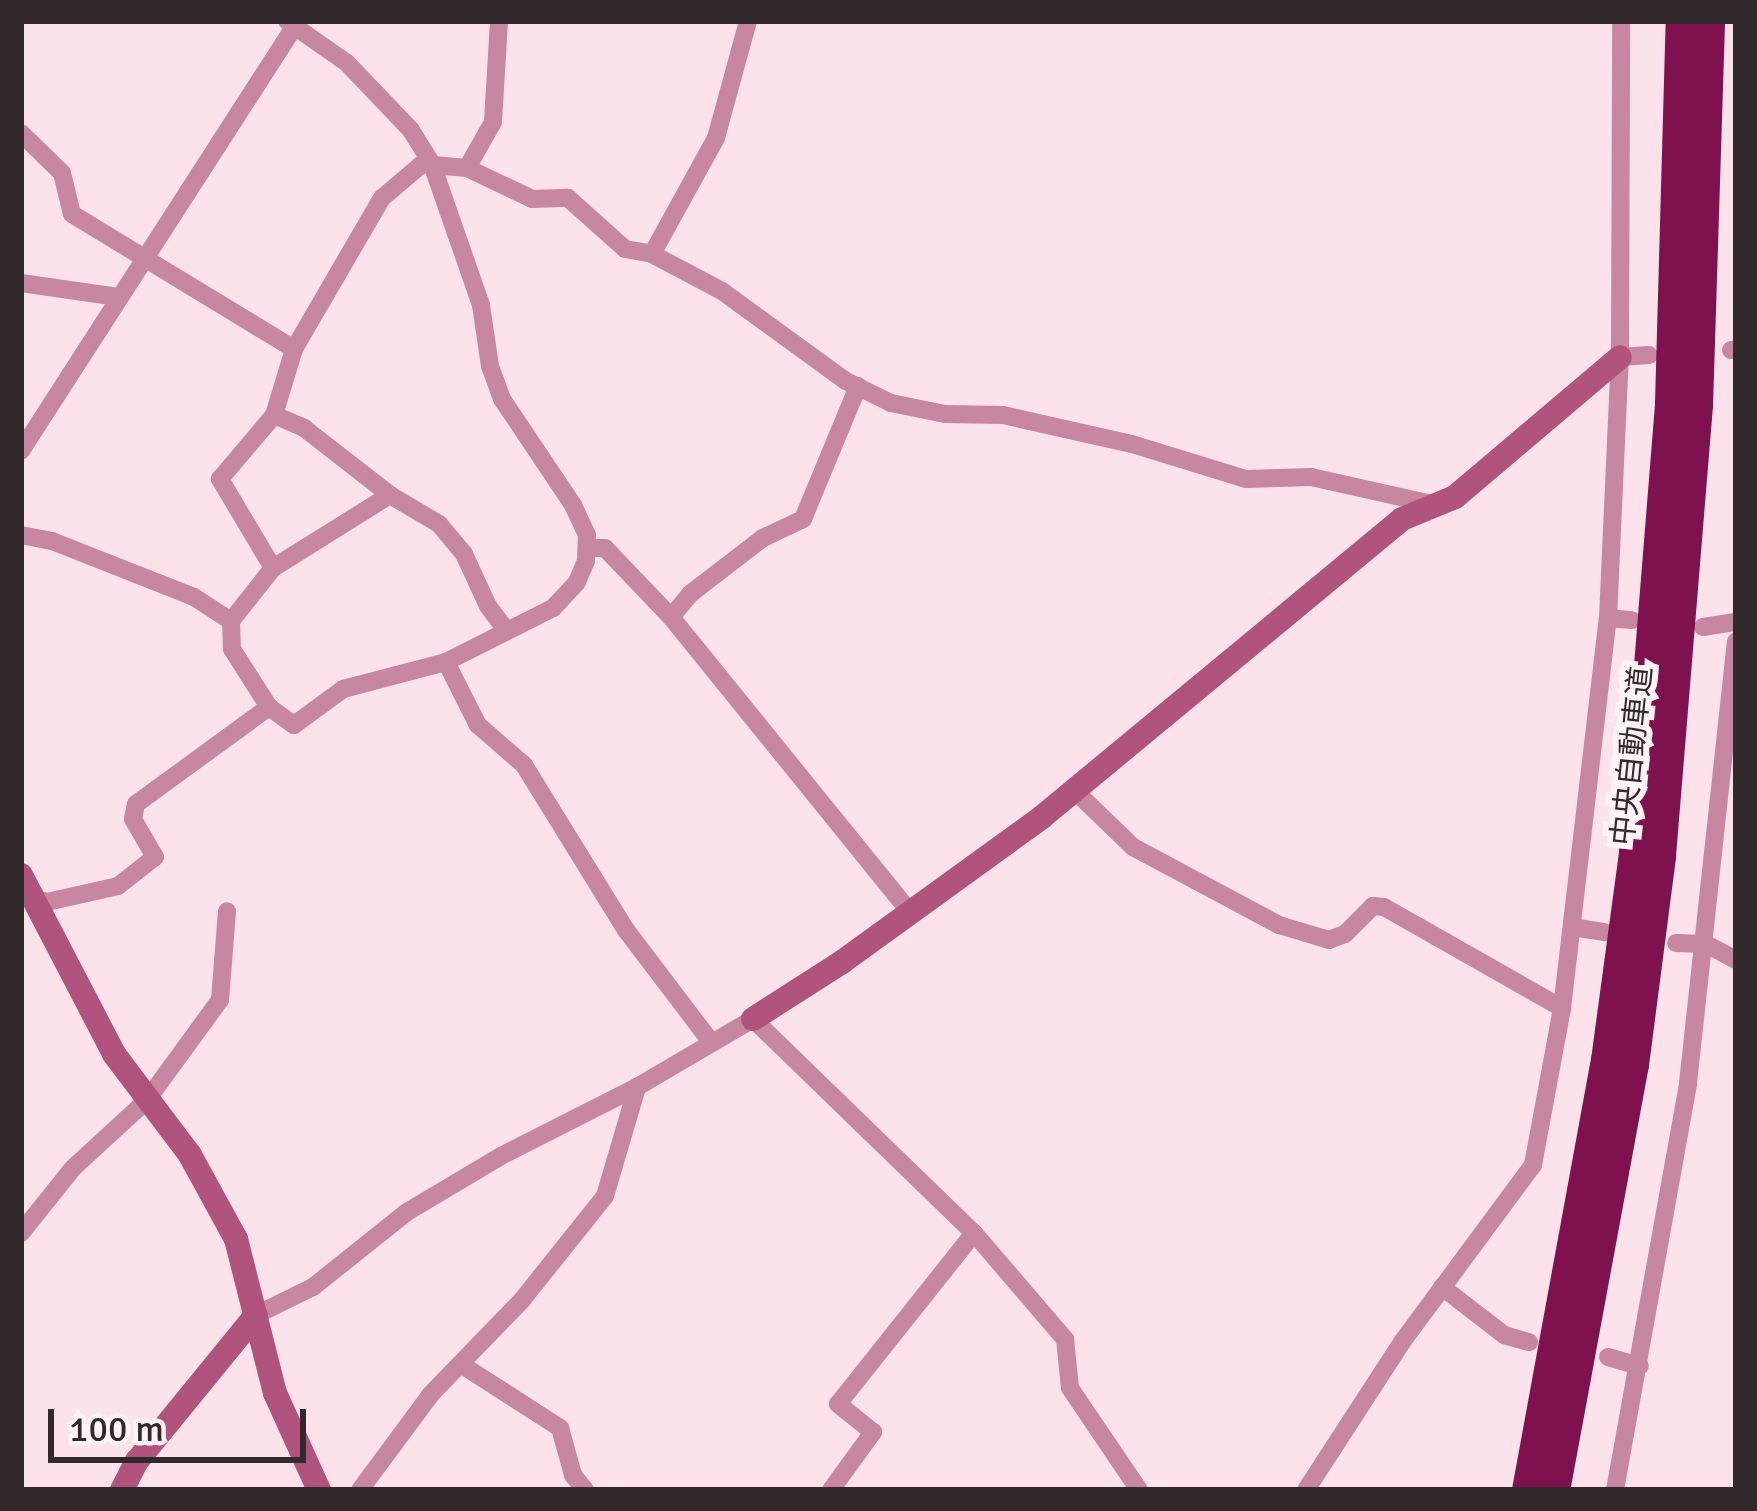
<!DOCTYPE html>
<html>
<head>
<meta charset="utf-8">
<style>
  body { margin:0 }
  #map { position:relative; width:1757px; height:1511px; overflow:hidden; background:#fbe2eb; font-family:Signika,"Noto Sans JP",sans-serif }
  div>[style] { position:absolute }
  .street>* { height:18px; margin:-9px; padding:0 9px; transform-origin:9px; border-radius:9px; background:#c787a1 }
  .secondary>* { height:24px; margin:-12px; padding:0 12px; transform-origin:12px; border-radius:12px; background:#b0547e }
  .highway>* { height:33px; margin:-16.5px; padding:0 16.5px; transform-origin:16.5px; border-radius:16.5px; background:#7f124e }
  span { translate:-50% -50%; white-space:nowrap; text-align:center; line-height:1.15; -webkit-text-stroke:12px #fef4f8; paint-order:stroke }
  .street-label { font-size:30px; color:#32292c }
  .frame { position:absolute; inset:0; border:24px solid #32292c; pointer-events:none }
  .scale { position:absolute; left:48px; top:1409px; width:258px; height:54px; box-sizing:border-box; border:6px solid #32292c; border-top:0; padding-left:15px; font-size:36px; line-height:42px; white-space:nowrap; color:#32292c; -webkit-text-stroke:9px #fef4f8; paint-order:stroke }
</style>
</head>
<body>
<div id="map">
  <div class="street">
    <div style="left:21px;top:133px;width:57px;rotate:44.3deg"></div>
    <div style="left:62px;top:173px;width:42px;rotate:76.3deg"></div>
    <div style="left:72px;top:214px;width:260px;rotate:31.3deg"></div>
    <div style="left:467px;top:168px;width:53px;rotate:-60.5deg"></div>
    <div style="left:493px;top:122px;width:101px;rotate:-86.6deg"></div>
    <div style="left:652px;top:254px;width:132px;rotate:-61.1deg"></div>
    <div style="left:716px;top:138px;width:121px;rotate:-74.7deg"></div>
    <div style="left:21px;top:283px;width:98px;rotate:8.2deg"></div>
    <div style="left:1731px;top:350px;width:5px;rotate:-11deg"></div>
    <div style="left:1620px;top:357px;width:29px;rotate:-4deg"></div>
    <div style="left:274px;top:415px;width:33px;rotate:23deg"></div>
    <div style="left:304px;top:428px;width:109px;rotate:37.9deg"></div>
    <div style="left:390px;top:495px;width:57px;rotate:30.6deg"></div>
    <div style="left:439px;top:524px;width:39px;rotate:50deg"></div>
    <div style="left:464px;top:554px;width:57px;rotate:65.2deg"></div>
    <div style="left:488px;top:606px;width:31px;rotate:53deg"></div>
    <div style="left:21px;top:451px;width:511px;rotate:-57.21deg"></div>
    <div style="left:21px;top:535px;width:32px;rotate:11deg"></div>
    <div style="left:52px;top:541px;width:153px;rotate:21.5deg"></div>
    <div style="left:194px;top:597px;width:44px;rotate:33deg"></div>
    <div style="left:231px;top:621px;width:28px;rotate:88deg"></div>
    <div style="left:232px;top:649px;width:69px;rotate:57.5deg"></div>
    <div style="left:269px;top:707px;width:31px;rotate:36deg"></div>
    <div style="left:294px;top:725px;width:61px;rotate:-36.3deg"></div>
    <div style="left:343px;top:689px;width:106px;rotate:-14.7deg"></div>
    <div style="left:446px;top:662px;width:120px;rotate:-26.8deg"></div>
    <div style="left:553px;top:608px;width:35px;rotate:-47deg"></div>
    <div style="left:577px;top:582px;width:23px;rotate:-67deg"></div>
    <div style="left:586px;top:561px;width:26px;rotate:-88deg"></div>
    <div style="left:587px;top:535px;width:33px;rotate:-115deg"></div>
    <div style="left:573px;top:505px;width:128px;rotate:-123.8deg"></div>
    <div style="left:502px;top:399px;width:35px;rotate:-110deg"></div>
    <div style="left:490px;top:366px;width:62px;rotate:-98.4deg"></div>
    <div style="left:481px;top:305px;width:149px;rotate:-109.2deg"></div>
    <div style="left:432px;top:164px;width:40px;rotate:-122deg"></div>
    <div style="left:411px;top:130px;width:93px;rotate:-133.7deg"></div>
    <div style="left:347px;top:63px;width:73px;rotate:-145deg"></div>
    <div style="left:588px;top:548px;width:17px"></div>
    <div style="left:605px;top:548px;width:95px;rotate:46.3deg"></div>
    <div style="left:671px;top:617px;width:378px;rotate:51deg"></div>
    <div style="left:273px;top:568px;width:138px;rotate:-32deg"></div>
    <div style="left:671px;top:617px;width:30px;rotate:-50deg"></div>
    <div style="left:690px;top:594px;width:92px;rotate:-37.5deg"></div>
    <div style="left:763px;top:538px;width:44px;rotate:-25.4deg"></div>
    <div style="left:803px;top:519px;width:144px;rotate:-67.5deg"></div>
    <div style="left:1608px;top:618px;width:24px;rotate:5deg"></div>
    <div style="left:231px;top:621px;width:68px;rotate:-51.6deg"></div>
    <div style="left:273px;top:568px;width:104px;rotate:-120.8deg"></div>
    <div style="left:220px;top:479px;width:84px;rotate:-49.8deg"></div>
    <div style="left:274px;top:415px;width:69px;rotate:-73.1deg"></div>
    <div style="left:294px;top:349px;width:175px;rotate:-59.8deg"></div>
    <div style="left:382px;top:198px;width:52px;rotate:-40.4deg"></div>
    <div style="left:422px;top:164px;width:45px;rotate:5.1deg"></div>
    <div style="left:467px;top:168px;width:72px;rotate:25.5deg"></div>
    <div style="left:532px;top:199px;width:36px;rotate:-2deg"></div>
    <div style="left:568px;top:198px;width:76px;rotate:41.8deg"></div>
    <div style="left:625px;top:249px;width:27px;rotate:10deg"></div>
    <div style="left:652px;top:254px;width:79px;rotate:27.9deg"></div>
    <div style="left:722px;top:291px;width:153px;rotate:36deg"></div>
    <div style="left:846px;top:381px;width:50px;rotate:26.1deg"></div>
    <div style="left:891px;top:403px;width:55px;rotate:11.5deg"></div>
    <div style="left:945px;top:414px;width:58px;rotate:1deg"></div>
    <div style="left:1003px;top:415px;width:132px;rotate:12.7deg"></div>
    <div style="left:1132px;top:444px;width:119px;rotate:17.1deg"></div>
    <div style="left:1246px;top:479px;width:65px;rotate:-1.8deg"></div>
    <div style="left:1311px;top:477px;width:124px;rotate:12.6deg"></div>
    <div style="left:1703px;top:627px;width:33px;rotate:-9deg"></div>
    <div style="left:446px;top:662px;width:71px;rotate:63.1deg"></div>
    <div style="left:478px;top:725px;width:61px;rotate:41deg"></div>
    <div style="left:524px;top:765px;width:194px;rotate:58.3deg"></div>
    <div style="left:626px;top:930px;width:141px;rotate:52.8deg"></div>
    <div style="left:1074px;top:790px;width:82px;rotate:44deg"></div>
    <div style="left:1133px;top:847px;width:166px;rotate:28.1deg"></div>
    <div style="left:1279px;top:925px;width:52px;rotate:16.7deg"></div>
    <div style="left:1329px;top:940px;width:17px;rotate:-21deg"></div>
    <div style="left:1345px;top:934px;width:40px;rotate:-45deg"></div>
    <div style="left:1373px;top:906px;width:11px;rotate:5deg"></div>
    <div style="left:1384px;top:907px;width:205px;rotate:29.6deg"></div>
    <div style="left:26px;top:897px;width:22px;rotate:13deg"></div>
    <div style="left:47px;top:902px;width:73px;rotate:-12.7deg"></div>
    <div style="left:118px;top:886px;width:47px;rotate:-38.1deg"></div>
    <div style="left:155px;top:857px;width:44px;rotate:-120.1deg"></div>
    <div style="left:133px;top:819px;width:15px;rotate:-79deg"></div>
    <div style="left:136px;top:804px;width:165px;rotate:-36.1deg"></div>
    <div style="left:1572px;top:927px;width:33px;rotate:9deg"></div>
    <div style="left:1676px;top:943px;width:30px;rotate:2deg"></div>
    <div style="left:1706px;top:944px;width:34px;rotate:28deg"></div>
    <div style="left:21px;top:1233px;width:83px;rotate:-51.3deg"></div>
    <div style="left:73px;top:1168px;width:100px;rotate:-42.6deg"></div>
    <div style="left:147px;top:1100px;width:124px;rotate:-53.9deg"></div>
    <div style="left:220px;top:1000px;width:89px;rotate:-85.5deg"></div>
    <div style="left:1442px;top:1287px;width:78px;rotate:37.7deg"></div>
    <div style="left:1504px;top:1335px;width:26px;rotate:16deg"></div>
    <div style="left:256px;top:1315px;width:64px;rotate:-26.2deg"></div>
    <div style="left:313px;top:1287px;width:120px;rotate:-38.6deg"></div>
    <div style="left:407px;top:1212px;width:109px;rotate:-30.8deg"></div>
    <div style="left:501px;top:1156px;width:153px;rotate:-26.9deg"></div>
    <div style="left:637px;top:1087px;width:134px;rotate:-30.4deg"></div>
    <div style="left:753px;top:1019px;width:308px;rotate:44.1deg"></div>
    <div style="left:974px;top:1233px;width:140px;rotate:49.4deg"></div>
    <div style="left:1065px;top:1339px;width:49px;rotate:84.2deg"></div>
    <div style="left:1070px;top:1388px;width:123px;rotate:55.9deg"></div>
    <div style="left:1608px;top:1357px;width:33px;rotate:16deg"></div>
    <div style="left:462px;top:1365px;width:117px;rotate:32.7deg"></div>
    <div style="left:560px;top:1428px;width:49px;rotate:74.5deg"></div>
    <div style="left:573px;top:1475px;width:19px;rotate:51deg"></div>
    <div style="left:360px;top:1490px;width:119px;rotate:-53.5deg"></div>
    <div style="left:431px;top:1394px;width:131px;rotate:-45.9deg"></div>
    <div style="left:522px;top:1300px;width:133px;rotate:-51.4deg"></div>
    <div style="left:605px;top:1196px;width:114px;rotate:-73.6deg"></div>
    <div style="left:831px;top:1490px;width:72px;rotate:-54.1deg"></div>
    <div style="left:873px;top:1432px;width:45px;rotate:-141.3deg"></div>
    <div style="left:838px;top:1404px;width:218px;rotate:-51.5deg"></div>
    <div style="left:1306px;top:1490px;width:176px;rotate:-57deg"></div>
    <div style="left:1402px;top:1342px;width:220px;rotate:-53.5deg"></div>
    <div style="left:1533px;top:1165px;width:160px;rotate:-79.5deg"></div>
    <div style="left:1562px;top:1008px;width:393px;rotate:-83.3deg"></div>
    <div style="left:1608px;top:618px;width:261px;rotate:-87.4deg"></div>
    <div style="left:1620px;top:357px;width:336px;rotate:-89.8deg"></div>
    <div style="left:1615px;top:1490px;width:413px;rotate:-79.8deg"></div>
    <div style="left:1688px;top:1083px;width:444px;rotate:-83.8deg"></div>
  </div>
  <div class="secondary">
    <div style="left:21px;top:875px;width:202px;rotate:62.5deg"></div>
    <div style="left:114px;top:1054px;width:126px;rotate:53deg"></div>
    <div style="left:190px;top:1155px;width:96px;rotate:61.3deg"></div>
    <div style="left:236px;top:1239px;width:159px;rotate:75.8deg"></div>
    <div style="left:275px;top:1393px;width:107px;rotate:65.6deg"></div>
    <div style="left:753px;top:1019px;width:106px;rotate:-32.6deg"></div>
    <div style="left:842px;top:962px;width:247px;rotate:-35.9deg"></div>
    <div style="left:1042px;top:817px;width:467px;rotate:-39.6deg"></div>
    <div style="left:1402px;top:519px;width:57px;rotate:-22.5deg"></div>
    <div style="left:1455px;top:497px;width:216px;rotate:-40.3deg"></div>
    <div style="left:122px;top:1490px;width:33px;rotate:-63deg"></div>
    <div style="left:137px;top:1461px;width:188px;rotate:-50.8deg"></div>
  </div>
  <div class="highway">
    <div style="left:1528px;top:1490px;width:437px;rotate:-79.6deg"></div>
    <div style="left:1607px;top:1060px;width:210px;rotate:-82.3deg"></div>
    <div style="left:1635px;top:852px;width:450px;rotate:-85.4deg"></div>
    <div style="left:1671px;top:403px;width:382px;rotate:-88.4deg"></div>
    <div style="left:1553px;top:1490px;width:433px;rotate:-79.5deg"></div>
    <div style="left:1632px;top:1064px;width:211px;rotate:-82.6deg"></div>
    <div style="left:1659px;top:855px;width:452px;rotate:-85.3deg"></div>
    <div style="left:1696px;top:405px;width:384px;rotate:-88.2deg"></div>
  </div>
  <div class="street-label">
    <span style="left:1633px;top:756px;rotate:-84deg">中央自動車道</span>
  </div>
  <div class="frame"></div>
  <div class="scale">100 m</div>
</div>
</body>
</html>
